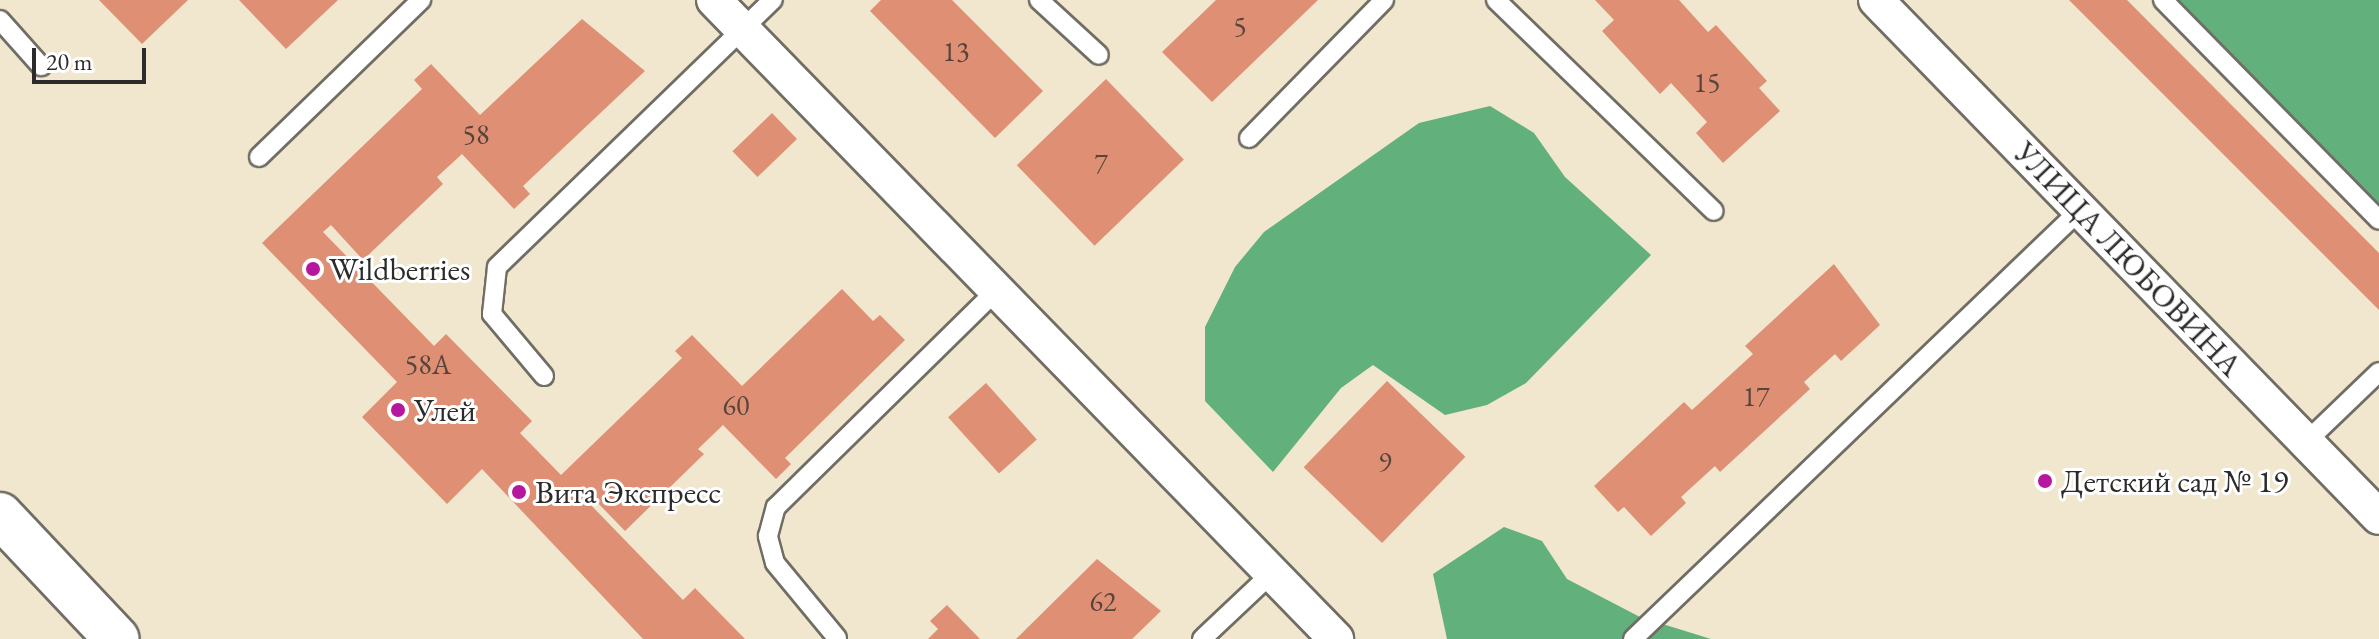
<!DOCTYPE html>
<html>
<head>
<meta charset="utf-8">
<style>
  body { margin:0 }
  #map { position:relative; width:2379px; height:639px; overflow:hidden; background:#f1e7ce; font-family:"EB Garamond",serif }
  div>[style] { position:absolute }
  .forest>* { inset:0; background:#62b17c }
  .building>* { inset:0; background:#df9074; transform-origin:0 0 }
  .roads { filter:drop-shadow(2px 0 #706d64) drop-shadow(-2px 0 #706d64) drop-shadow(0 2px #706d64) drop-shadow(0 -2px #706d64) }
  .lane>* { height:18px; margin:-9px; padding:0 9px; transform-origin:9px; border-radius:9px; background:#fff }
  .street>* { height:34px; margin:-17px; padding:0 17px; transform-origin:17px; border-radius:17px; background:#fff }
  .secondary>* { height:44px; margin:-22px; padding:0 22px; transform-origin:22px; border-radius:22px; background:#fff }
  .dots>* { width:22px; height:22px; translate:-50% -50%; box-sizing:border-box; border:4px solid #fff; border-radius:50% }
  span { translate:-50% -50%; white-space:nowrap; text-align:center; line-height:1.15; -webkit-text-stroke:6px #fff; paint-order:stroke }
  .number-label { font-size:28px; color:#58443d }
  .number-label span { -webkit-text-stroke-width:0 }
  .street-label { font-size:32px; color:#2b2b2b }
  .poi-label { font-size:32px; color:#2b2b2b }
  .left { translate:0 -50%; text-align:left }
  .scale { position:absolute; left:32px; top:48px; width:114px; height:36px; box-sizing:border-box; border:4px solid #2b2b2b; border-top:0; padding-left:10px; font-size:24px; line-height:28px; white-space:nowrap; color:#2b2b2b; -webkit-text-stroke:6px #fff; paint-order:stroke }
</style>
</head>
<body>
<div id="map">
  <div class="forest">
    <div style="clip-path:polygon(2169px 0,2379px 0,2379px 209px)"></div>
    <div style="clip-path:polygon(1490px 106px,1534px 133px,1565px 177px,1651px 255px,1526px 383px,1487px 405px,1445px 415px,1373px 365px,1341px 388px,1273px 472px,1205px 401px,1205px 327px,1235px 267px,1264px 232px,1419px 123px)"></div>
    <div style="clip-path:polygon(1504px 527px,1542px 541px,1567px 579px,1640px 617px,1711px 639px,1447px 639px,1433px 574px)"></div>
  </div>
  <div class="building">
    <div style="clip-path:polygon(99px 0,188px 0,142px 44px)"></div>
    <div style="clip-path:polygon(239px 0,338px 0,286px 49px)"></div>
    <div style="clip-path:polygon(881px 0,952px 0,1043px 91px,995px 138px,870px 11px)"></div>
    <div style="clip-path:polygon(1216px 0,1318px 0,1212px 102px,1162px 52px)"></div>
    <div style="clip-path:polygon(1595px 0,1679px 0,1708px 32px,1716px 25px,1767px 81px,1759px 88px,1780px 111px,1723px 163px,1696px 133px,1707px 122px,1671px 83px,1660px 94px,1602px 31px,1614px 20px)"></div>
    <div style="clip-path:polygon(2069px 0,2127px 0,2379px 253px,2379px 310px)"></div>
    <div style="clip-path:polygon(582px 19px,645px 71px,523px 186px,530px 194px,514px 209px,462px 154px,437px 177px,443px 184px,363px 260px,331px 225px,323px 232px,434px 346px,446px 334px,532px 421px,520px 433px,561px 475px,682px 358px,675px 351px,692px 335px,742px 386px,842px 289px,873px 321px,880px 315px,905px 340px,785px 458px,791px 464px,776px 479px,723px 425px,698px 449px,704px 454px,625px 531px,592px 497px,587px 501px,683px 600px,695px 588px,745px 639px,643px 639px,482px 469px,447px 504px,362px 417px,397px 382px,262px 243px,422px 89px,414px 80px,431px 64px,480px 115px)"></div>
    <div style="left:1106px;top:79px;width:112px;height:124px;rotate:46deg"></div>
    <div style="left:772px;top:113px;width:36px;height:55px;rotate:46deg"></div>
    <div style="clip-path:polygon(1834px 264px,1880px 325px,1841px 361px,1835px 354px,1804px 382px,1810px 389px,1720px 472px,1715px 466px,1681px 497px,1686px 503px,1651px 536px,1624px 507px,1618px 512px,1594px 486px,1684px 402px,1692px 410px,1753px 354px,1745px 346px)"></div>
    <div style="left:1387px;top:381px;width:109px;height:120px;rotate:44deg"></div>
    <div style="left:986px;top:383px;width:76px;height:51px;rotate:48deg"></div>
    <div style="clip-path:polygon(1097px 559px,1161px 611px,1132px 639px,1016px 639px)"></div>
    <div style="clip-path:polygon(947px 605px,980px 639px,928px 639px,938px 629px,930px 621px)"></div>
  </div>
  <div class="roads">
    <div class="lane">
      <div style="left:1039px;top:0;width:81px;rotate:42.5deg"></div>
      <div style="left:1496px;top:0;width:303px;rotate:44.1deg"></div>
      <div style="left:2163px;top:0;width:308px;rotate:45.5deg"></div>
      <div style="left:0;top:20px;width:62px;rotate:48.3deg"></div>
      <div style="left:1249px;top:138px;width:193px;rotate:-45.6deg"></div>
      <div style="left:259px;top:157px;width:226px;rotate:-44.1deg"></div>
      <div style="left:544px;top:376px;width:81px;rotate:-130deg"></div>
      <div style="left:492px;top:314px;width:47px;rotate:-83.9deg"></div>
      <div style="left:497px;top:267px;width:384px;rotate:-44.1deg"></div>
      <div style="left:2306px;top:442px;width:101px;rotate:-43.8deg"></div>
      <div style="left:837px;top:638px;width:97px;rotate:-129.6deg"></div>
      <div style="left:775px;top:563px;width:28px;rotate:-105deg"></div>
      <div style="left:768px;top:536px;width:30px;rotate:-75deg"></div>
      <div style="left:776px;top:507px;width:311px;rotate:-44.5deg"></div>
      <div style="left:1202px;top:639px;width:96px;rotate:-43.3deg"></div>
      <div style="left:1633px;top:639px;width:620px;rotate:-43.82deg"></div>
    </div>
    <div class="street">
      <div style="left:714px;top:0;width:892px;rotate:45.77deg"></div>
      <div style="left:1876px;top:0;width:721px;rotate:45.79deg"></div>
    </div>
    <div class="secondary">
      <div style="left:0;top:515px;width:170px;rotate:46.7deg"></div>
    </div>
  </div>
  <div class="dots">
    <div style="left:313px;top:269px;background:#b5179e"></div>
    <div style="left:398px;top:410px;background:#b5179e"></div>
    <div style="left:2045px;top:481px;background:#b5179e"></div>
    <div style="left:519px;top:492px;background:#b5179e"></div>
  </div>
  <div class="number-label">
    <span style="left:1240px;top:26px">5</span>
    <span style="left:956px;top:51px">13</span>
    <span style="left:1707px;top:82px">15</span>
    <span style="left:476px;top:134px">58</span>
    <span style="left:1101px;top:163px">7</span>
    <span style="left:428px;top:364px">58А</span>
    <span style="left:1756px;top:396px">17</span>
    <span style="left:736px;top:405px">60</span>
    <span style="left:1385px;top:461px">9</span>
    <span style="left:1103px;top:601px">62</span>
  </div>
  <div class="street-label">
    <span style="left:2128px;top:259px;rotate:46deg">УЛИЦА ЛЮБОВИНА</span>
  </div>
  <div class="poi-label">
    <span class="left" style="left:329px;top:269px">Wildberries</span>
    <span class="left" style="left:414px;top:410px">Улей</span>
    <span class="left" style="left:2061px;top:481px">Детский сад № 19</span>
    <span class="left" style="left:535px;top:492px">Вита Экспресс</span>
  </div>
  <div class="scale">20 m</div>
</div>
</body>
</html>
